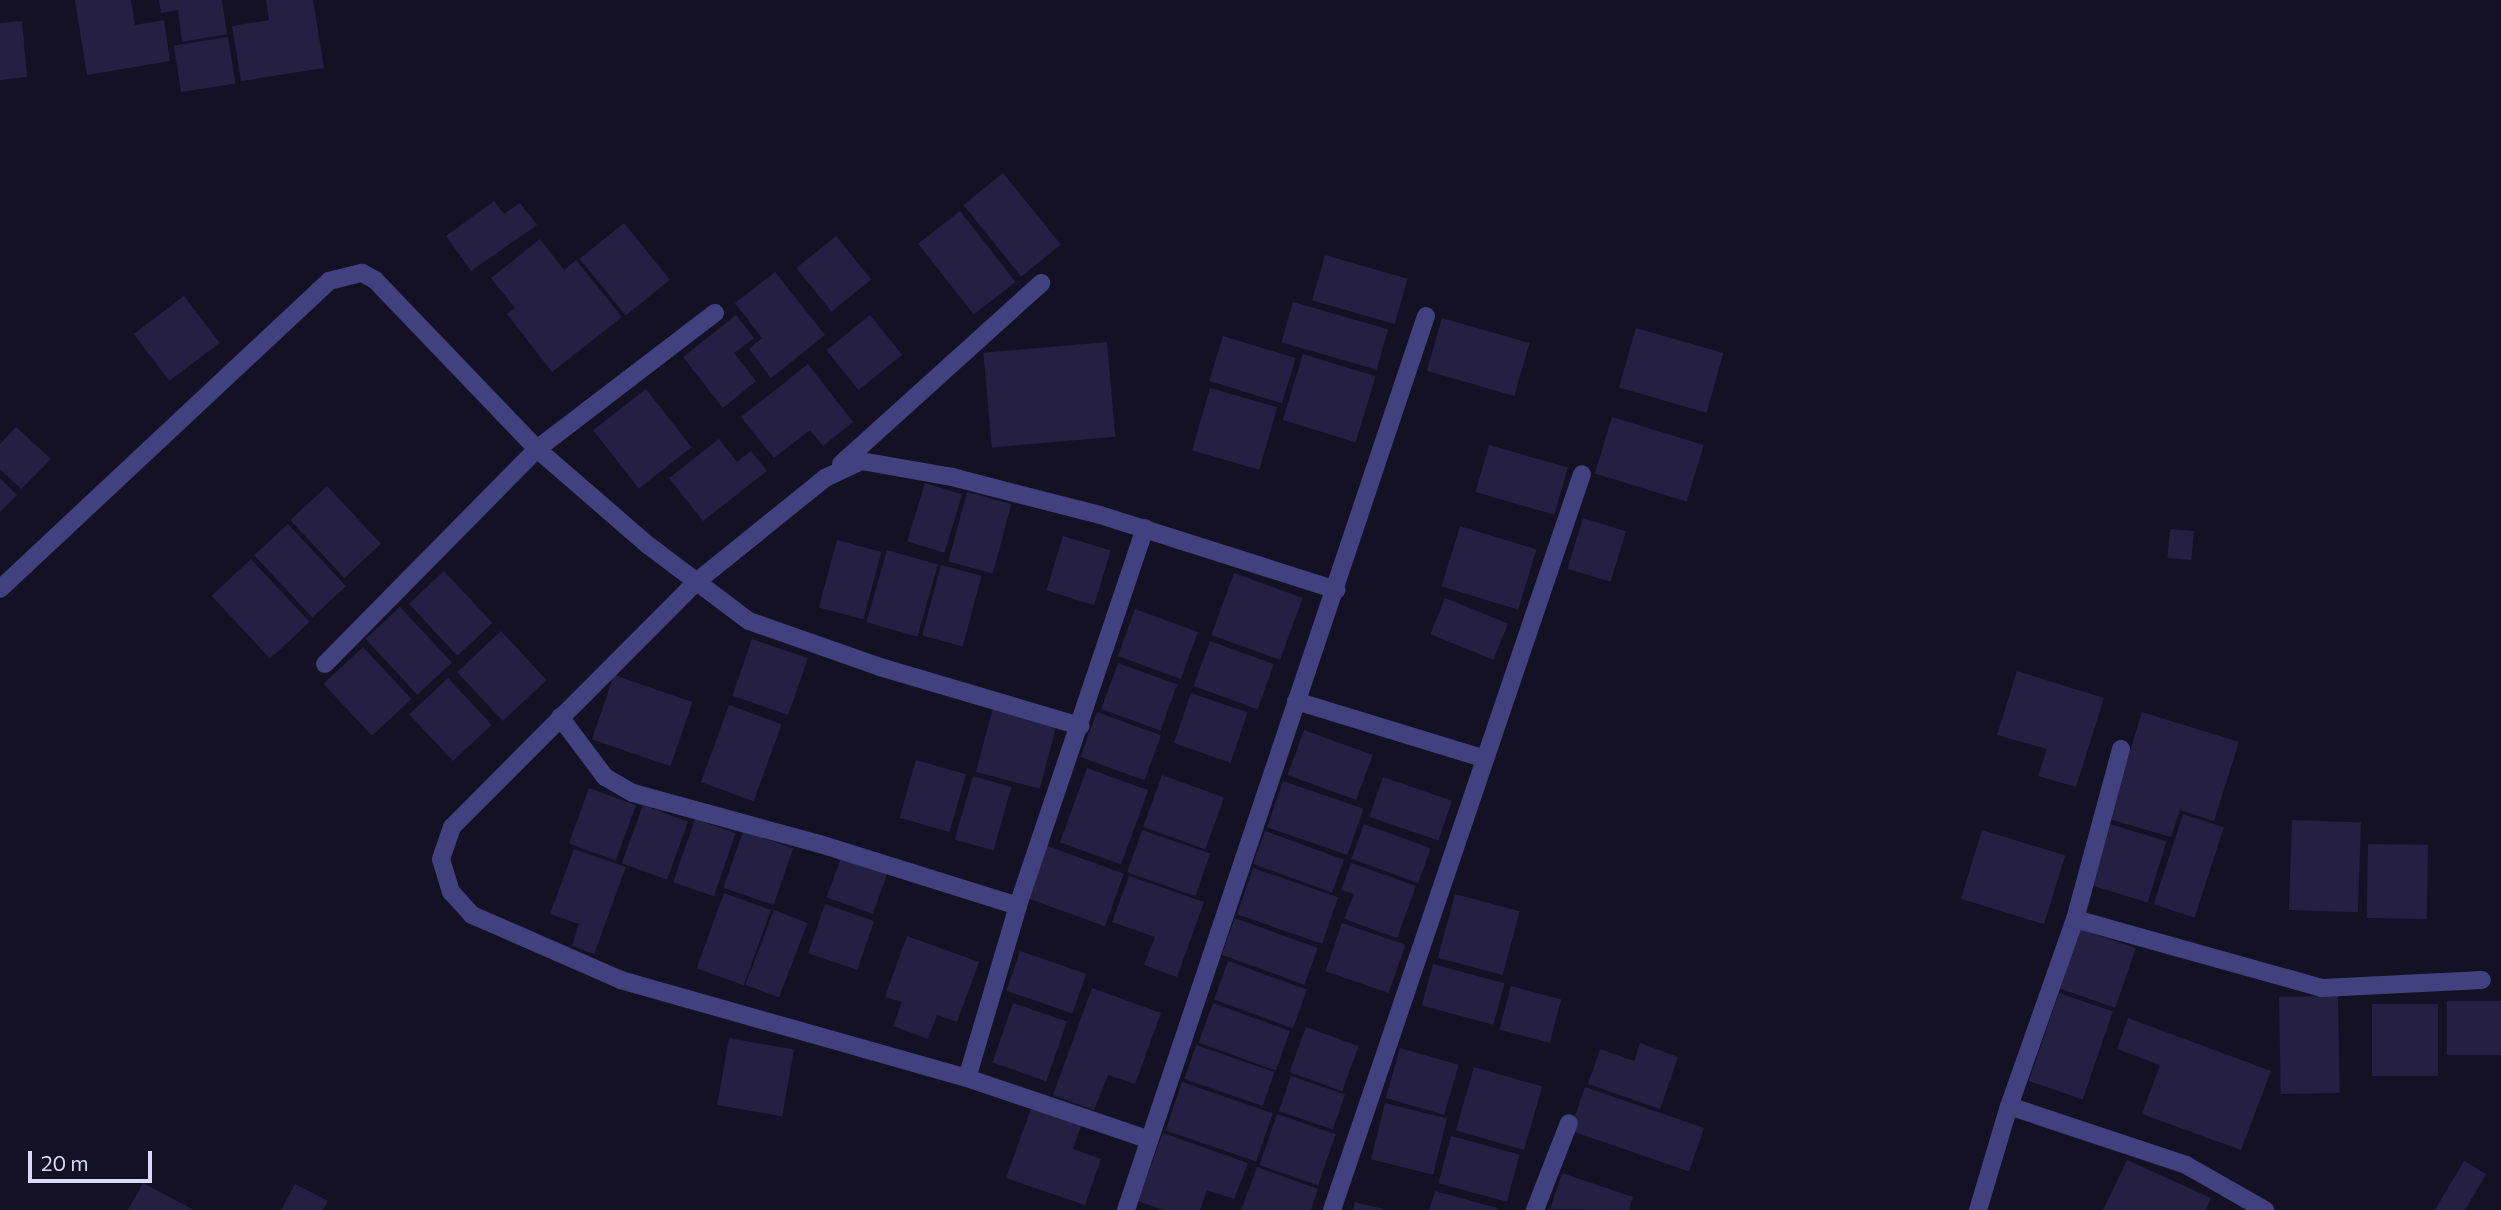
<!DOCTYPE html>
<html>
<head>
<meta charset="utf-8">
<style>
  body { margin:0 }
  #map { position:relative; width:2501px; height:1210px; overflow:hidden; background:#141124; font-family:Commissioner,sans-serif }
  div>[style] { position:absolute }
  .building>* { inset:0; background:#251f43; transform-origin:0 0 }
  .street>* { height:18px; margin:-9px; padding:0 9px; transform-origin:9px; border-radius:9px; background:#41417f }
  span { translate:-50% -50%; white-space:nowrap; text-align:center; line-height:1.15; -webkit-text-stroke:6px #141124; paint-order:stroke }
  .scale { position:absolute; left:28px; top:1151px; width:124px; height:32px; box-sizing:border-box; border:4px solid #dbd9fb; border-top:0; padding-left:9px; font-size:21px; line-height:24px; white-space:nowrap; color:#dbd9fb; -webkit-text-stroke:5px #141124; paint-order:stroke }
</style>
</head>
<body>
<div id="map">
  <div class="building">
    <div style="clip-path:polygon(75px 0,131px 0,135px 25px,164px 20px,170px 61px,87px 75px)"></div>
    <div style="clip-path:polygon(159px 0,222px 0,227px 34px,182px 42px,178px 10px,161px 13px)"></div>
    <div style="clip-path:polygon(266px 0,313px 0,324px 68px,241px 81px,232px 26px,269px 20px)"></div>
    <div style="clip-path:polygon(22px 21px,27px 77px,0 80px,0 23px)"></div>
    <div style="left:228px;top:37px;width:47px;height:55px;rotate:81deg"></div>
    <div style="left:1003px;top:173px;width:92px;height:51px;rotate:51deg"></div>
    <div style="clip-path:polygon(494px 201px,504px 214px,520px 203px,537px 225px,471px 271px,446px 236px)"></div>
    <div style="left:960px;top:211px;width:90px;height:53px;rotate:52deg"></div>
    <div style="left:624px;top:223px;width:73px;height:57px;rotate:51deg"></div>
    <div style="left:836px;top:236px;width:56px;height:51px;rotate:51deg"></div>
    <div style="clip-path:polygon(540px 239px,564px 270px,576px 260px,622px 317px,552px 372px,507px 314px,515px 308px,491px 278px)"></div>
    <div style="left:1325px;top:255px;width:86px;height:47px;rotate:16deg"></div>
    <div style="clip-path:polygon(775px 272px,825px 335px,771px 378px,749px 349px,762px 338px,735px 303px)"></div>
    <div style="left:184px;top:296px;width:59px;height:63px;rotate:53deg"></div>
    <div style="left:1293px;top:302px;width:99px;height:42px;rotate:16deg"></div>
    <div style="clip-path:polygon(736px 315px,754px 338px,734px 353px,756px 381px,723px 408px,683px 357px)"></div>
    <div style="left:870px;top:315px;width:51px;height:56px;rotate:51deg"></div>
    <div style="left:1442px;top:318px;width:91px;height:55px;rotate:16deg"></div>
    <div style="left:1636px;top:328px;width:91px;height:62px;rotate:16deg"></div>
    <div style="left:1223px;top:336px;width:76px;height:47px;rotate:17deg"></div>
    <div style="left:1107px;top:342px;width:95px;height:124px;rotate:85deg"></div>
    <div style="left:1303px;top:354px;width:76px;height:69px;rotate:17deg"></div>
    <div style="clip-path:polygon(808px 364px,853px 422px,823px 446px,810px 430px,774px 458px,741px 417px)"></div>
    <div style="left:1210px;top:388px;width:70px;height:65px;rotate:16deg"></div>
    <div style="left:646px;top:389px;width:74px;height:67px;rotate:52deg"></div>
    <div style="left:1612px;top:417px;width:96px;height:59px;rotate:17deg"></div>
    <div style="clip-path:polygon(16px 427px,51px 459px,21px 489px,0 469px,0 444px)"></div>
    <div style="clip-path:polygon(719px 439px,737px 462px,751px 451px,767px 471px,703px 521px,669px 478px)"></div>
    <div style="left:1489px;top:445px;width:82px;height:49px;rotate:16deg"></div>
    <div style="clip-path:polygon(0 478px,17px 495px,0 512px)"></div>
    <div style="left:925px;top:483px;width:39px;height:61px;rotate:17deg"></div>
    <div style="left:327px;top:486px;width:79px;height:50px;rotate:47deg"></div>
    <div style="left:967px;top:492px;width:46px;height:72px;rotate:15deg"></div>
    <div style="left:1583px;top:518px;width:45px;height:53px;rotate:17deg"></div>
    <div style="left:288px;top:524px;width:85px;height:46px;rotate:47deg"></div>
    <div style="left:1460px;top:526px;width:80px;height:63px;rotate:17deg"></div>
    <div style="left:2170px;top:529px;width:24px;height:29px;rotate:5deg"></div>
    <div style="left:1063px;top:536px;width:50px;height:57px;rotate:17deg"></div>
    <div style="left:837px;top:540px;width:46px;height:70px;rotate:15deg"></div>
    <div style="left:887px;top:550px;width:53px;height:75px;rotate:16deg"></div>
    <div style="left:251px;top:559px;width:86px;height:54px;rotate:47deg"></div>
    <div style="left:941px;top:565px;width:42px;height:73px;rotate:15deg"></div>
    <div style="left:444px;top:571px;width:71px;height:48px;rotate:47deg"></div>
    <div style="left:1234px;top:573px;width:73px;height:66px;rotate:20deg"></div>
    <div style="left:1445px;top:598px;width:68px;height:39px;rotate:22deg"></div>
    <div style="left:400px;top:607px;width:76px;height:47px;rotate:47deg"></div>
    <div style="left:1135px;top:609px;width:67px;height:50px;rotate:20deg"></div>
    <div style="left:501px;top:631px;width:67px;height:60px;rotate:47deg"></div>
    <div style="left:752px;top:639px;width:59px;height:60px;rotate:19deg"></div>
    <div style="left:1210px;top:641px;width:68px;height:48px;rotate:20deg"></div>
    <div style="left:363px;top:647px;width:71px;height:54px;rotate:47deg"></div>
    <div style="left:1118px;top:663px;width:63px;height:49px;rotate:20deg"></div>
    <div style="clip-path:polygon(2017px 671px,2104px 698px,2076px 787px,2038px 776px,2047px 749px,1997px 735px)"></div>
    <div style="left:614px;top:675px;width:83px;height:68px;rotate:19deg"></div>
    <div style="left:448px;top:678px;width:64px;height:53px;rotate:47deg"></div>
    <div style="left:1191px;top:693px;width:60px;height:53px;rotate:19deg"></div>
    <div style="left:729px;top:705px;width:56px;height:82px;rotate:20deg"></div>
    <div style="left:993px;top:708px;width:66px;height:66px;rotate:15deg"></div>
    <div style="left:1097px;top:712px;width:68px;height:48px;rotate:20deg"></div>
    <div style="clip-path:polygon(2142px 712px,2239px 742px,2214px 821px,2180px 810px,2171px 837px,2109px 819px)"></div>
    <div style="left:1304px;top:730px;width:73px;height:48px;rotate:20deg"></div>
    <div style="left:916px;top:760px;width:52px;height:60px;rotate:16deg"></div>
    <div style="left:1087px;top:768px;width:65px;height:79px;rotate:20deg"></div>
    <div style="left:1162px;top:775px;width:66px;height:55px;rotate:20deg"></div>
    <div style="left:973px;top:776px;width:40px;height:66px;rotate:16deg"></div>
    <div style="left:1383px;top:777px;width:73px;height:42px;rotate:19deg"></div>
    <div style="left:1283px;top:781px;width:85px;height:49px;rotate:19deg"></div>
    <div style="left:589px;top:788px;width:50px;height:59px;rotate:20deg"></div>
    <div style="left:643px;top:805px;width:48px;height:62px;rotate:20deg"></div>
    <div style="left:2183px;top:814px;width:43px;height:95px;rotate:18deg"></div>
    <div style="left:695px;top:819px;width:43px;height:67px;rotate:19deg"></div>
    <div style="left:2292px;top:820px;width:69px;height:90px;rotate:2deg"></div>
    <div style="left:1364px;top:824px;width:71px;height:37px;rotate:20deg"></div>
    <div style="left:2110px;top:824px;width:59px;height:64px;rotate:17deg"></div>
    <div style="left:1142px;top:830px;width:72px;height:45px;rotate:19deg"></div>
    <div style="left:1982px;top:830px;width:87px;height:72px;rotate:17deg"></div>
    <div style="left:743px;top:831px;width:53px;height:60px;rotate:19deg"></div>
    <div style="left:1265px;top:831px;width:84px;height:35px;rotate:20deg"></div>
    <div style="left:2368px;top:844px;width:60px;height:74px;rotate:1deg"></div>
    <div style="left:1045px;top:845px;width:84px;height:56px;rotate:20deg"></div>
    <div style="clip-path:polygon(574px 849px,626px 867px,594px 954px,572px 946px,579px 924px,550px 914px)"></div>
    <div style="left:842px;top:855px;width:49px;height:45px;rotate:20deg"></div>
    <div style="clip-path:polygon(1351px 863px,1416px 886px,1397px 938px,1344px 919px,1354px 894px,1341px 890px)"></div>
    <div style="left:1253px;top:868px;width:90px;height:49px;rotate:19deg"></div>
    <div style="clip-path:polygon(1129px 876px,1204px 902px,1177px 977px,1144px 965px,1155px 937px,1112px 922px)"></div>
    <div style="left:724px;top:893px;width:50px;height:80px;rotate:20deg"></div>
    <div style="left:1455px;top:894px;width:67px;height:66px;rotate:15deg"></div>
    <div style="left:825px;top:904px;width:52px;height:52px;rotate:19deg"></div>
    <div style="left:774px;top:910px;width:36px;height:80px;rotate:21deg"></div>
    <div style="left:1235px;top:918px;width:88px;height:39px;rotate:20deg"></div>
    <div style="left:1342px;top:923px;width:67px;height:51px;rotate:19deg"></div>
    <div style="left:2080px;top:929px;width:59px;height:63px;rotate:19deg"></div>
    <div style="clip-path:polygon(907px 936px,979px 962px,957px 1022px,937px 1015px,928px 1039px,893px 1026px,902px 1002px,885px 997px)"></div>
    <div style="left:1020px;top:951px;width:70px;height:42px;rotate:19deg"></div>
    <div style="left:1228px;top:961px;width:84px;height:41px;rotate:20deg"></div>
    <div style="left:1433px;top:964px;width:74px;height:43px;rotate:15deg"></div>
    <div style="left:1511px;top:986px;width:52px;height:45px;rotate:15deg"></div>
    <div style="clip-path:polygon(1092px 988px,1161px 1013px,1135px 1084px,1108px 1075px,1094px 1110px,1053px 1095px)"></div>
    <div style="left:2059px;top:993px;width:57px;height:93px;rotate:19deg"></div>
    <div style="left:2338px;top:996px;width:97px;height:59px;rotate:89deg"></div>
    <div style="left:2501px;top:1001px;width:54px;height:54px;rotate:90deg"></div>
    <div style="left:1013px;top:1003px;width:57px;height:63px;rotate:19deg"></div>
    <div style="left:1213px;top:1003px;width:82px;height:42px;rotate:20deg"></div>
    <div style="left:2372px;top:1004px;width:66px;height:72px"></div>
    <div style="clip-path:polygon(2128px 1018px,2271px 1071px,2241px 1150px,2142px 1114px,2160px 1065px,2117px 1049px)"></div>
    <div style="left:1306px;top:1027px;width:56px;height:48px;rotate:20deg"></div>
    <div style="left:729px;top:1038px;width:66px;height:68px;rotate:10deg"></div>
    <div style="clip-path:polygon(1640px 1043px,1678px 1057px,1660px 1109px,1588px 1084px,1600px 1049px,1634px 1061px)"></div>
    <div style="left:1196px;top:1045px;width:83px;height:36px;rotate:19deg"></div>
    <div style="left:1400px;top:1048px;width:61px;height:52px;rotate:16deg"></div>
    <div style="left:1474px;top:1067px;width:71px;height:66px;rotate:16deg"></div>
    <div style="left:1291px;top:1076px;width:57px;height:37px;rotate:19deg"></div>
    <div style="left:1182px;top:1082px;width:96px;height:51px;rotate:19deg"></div>
    <div style="left:1585px;top:1087px;width:126px;height:46px;rotate:19deg"></div>
    <div style="left:1385px;top:1103px;width:64px;height:58px;rotate:14deg"></div>
    <div style="clip-path:polygon(1031px 1109px,1081px 1126px,1073px 1149px,1101px 1159px,1085px 1205px,1006px 1178px)"></div>
    <div style="left:1277px;top:1114px;width:62px;height:54px;rotate:19deg"></div>
    <div style="clip-path:polygon(1163px 1133px,1248px 1163px,1234px 1199px,1207px 1190px,1200px 1210px,1163px 1210px,1138px 1201px)"></div>
    <div style="left:1451px;top:1136px;width:71px;height:49px;rotate:15deg"></div>
    <div style="clip-path:polygon(2127px 1160px,2211px 1198px,2206px 1210px,2103px 1210px)"></div>
    <div style="clip-path:polygon(2464px 1161px,2486px 1174px,2465px 1210px,2435px 1210px)"></div>
    <div style="clip-path:polygon(1257px 1167px,1318px 1189px,1311px 1210px,1241px 1210px)"></div>
    <div style="clip-path:polygon(1562px 1173px,1633px 1197px,1629px 1210px,1550px 1209px)"></div>
    <div style="clip-path:polygon(143px 1183px,194px 1210px,128px 1210px)"></div>
    <div style="clip-path:polygon(295px 1184px,328px 1201px,323px 1210px,281px 1210px)"></div>
    <div style="clip-path:polygon(1435px 1191px,1497px 1208px,1497px 1210px,1429px 1210px)"></div>
    <div style="clip-path:polygon(1355px 1202px,1383px 1209px,1383px 1210px,1353px 1210px)"></div>
  </div>
  <div class="street">
    <div style="left:841px;top:464px;width:270px;rotate:-42.1deg"></div>
    <div style="left:1145px;top:528px;width:399px;rotate:108.6deg"></div>
    <div style="left:1018px;top:906px;width:179px;rotate:106.5deg"></div>
    <div style="left:967px;top:1078px;width:190px;rotate:18.7deg"></div>
    <div style="left:0;top:589px;width:451px;rotate:-43.1deg"></div>
    <div style="left:329px;top:281px;width:34px;rotate:-14deg"></div>
    <div style="left:362px;top:273px;width:15px;rotate:28deg"></div>
    <div style="left:375px;top:280px;width:234px;rotate:46.2deg"></div>
    <div style="left:537px;top:449px;width:147px;rotate:40.9deg"></div>
    <div style="left:648px;top:545px;width:126px;rotate:37deg"></div>
    <div style="left:749px;top:621px;width:139px;rotate:19.3deg"></div>
    <div style="left:880px;top:667px;width:209px;rotate:16.4deg"></div>
    <div style="left:325px;top:664px;width:302px;rotate:-45.4deg"></div>
    <div style="left:537px;top:449px;width:224px;rotate:-37.4deg"></div>
    <div style="left:1296px;top:701px;width:195px;rotate:17deg"></div>
    <div style="left:560px;top:717px;width:75px;rotate:53.1deg"></div>
    <div style="left:605px;top:777px;width:32px;rotate:30deg"></div>
    <div style="left:633px;top:793px;width:194px;rotate:15.3deg"></div>
    <div style="left:820px;top:844px;width:207px;rotate:17.4deg"></div>
    <div style="left:2121px;top:749px;width:176px;rotate:105.1deg"></div>
    <div style="left:2075px;top:919px;width:198px;rotate:109.4deg"></div>
    <div style="left:2009px;top:1106px;width:187px;rotate:18.4deg"></div>
    <div style="left:2186px;top:1165px;width:91px;rotate:29.7deg"></div>
    <div style="left:2075px;top:919px;width:256px;rotate:15.6deg"></div>
    <div style="left:2322px;top:988px;width:160px;rotate:-2.9deg"></div>
    <div style="left:967px;top:1078px;width:360px;rotate:-164.2deg"></div>
    <div style="left:621px;top:980px;width:163px;rotate:-156.4deg"></div>
    <div style="left:472px;top:915px;width:31px;rotate:-132deg"></div>
    <div style="left:451px;top:892px;width:34px;rotate:-107deg"></div>
    <div style="left:441px;top:859px;width:34px;rotate:-71deg"></div>
    <div style="left:452px;top:827px;width:344px;rotate:-45.1deg"></div>
    <div style="left:695px;top:583px;width:167px;rotate:-38.9deg"></div>
    <div style="left:825px;top:478px;width:40px;rotate:-25deg"></div>
    <div style="left:861px;top:461px;width:92px;rotate:10deg"></div>
    <div style="left:952px;top:477px;width:153px;rotate:14.4deg"></div>
    <div style="left:1100px;top:515px;width:248px;rotate:17.6deg"></div>
    <div style="left:1126px;top:1210px;width:943px;rotate:-71.45deg"></div>
    <div style="left:1332px;top:1210px;width:777px;rotate:-71.24deg"></div>
    <div style="left:1535px;top:1210px;width:93px;rotate:-68.7deg"></div>
    <div style="left:1978px;top:1210px;width:109px;rotate:-73.4deg"></div>
  </div>
  <div class="scale">20 m</div>
</div>
</body>
</html>
